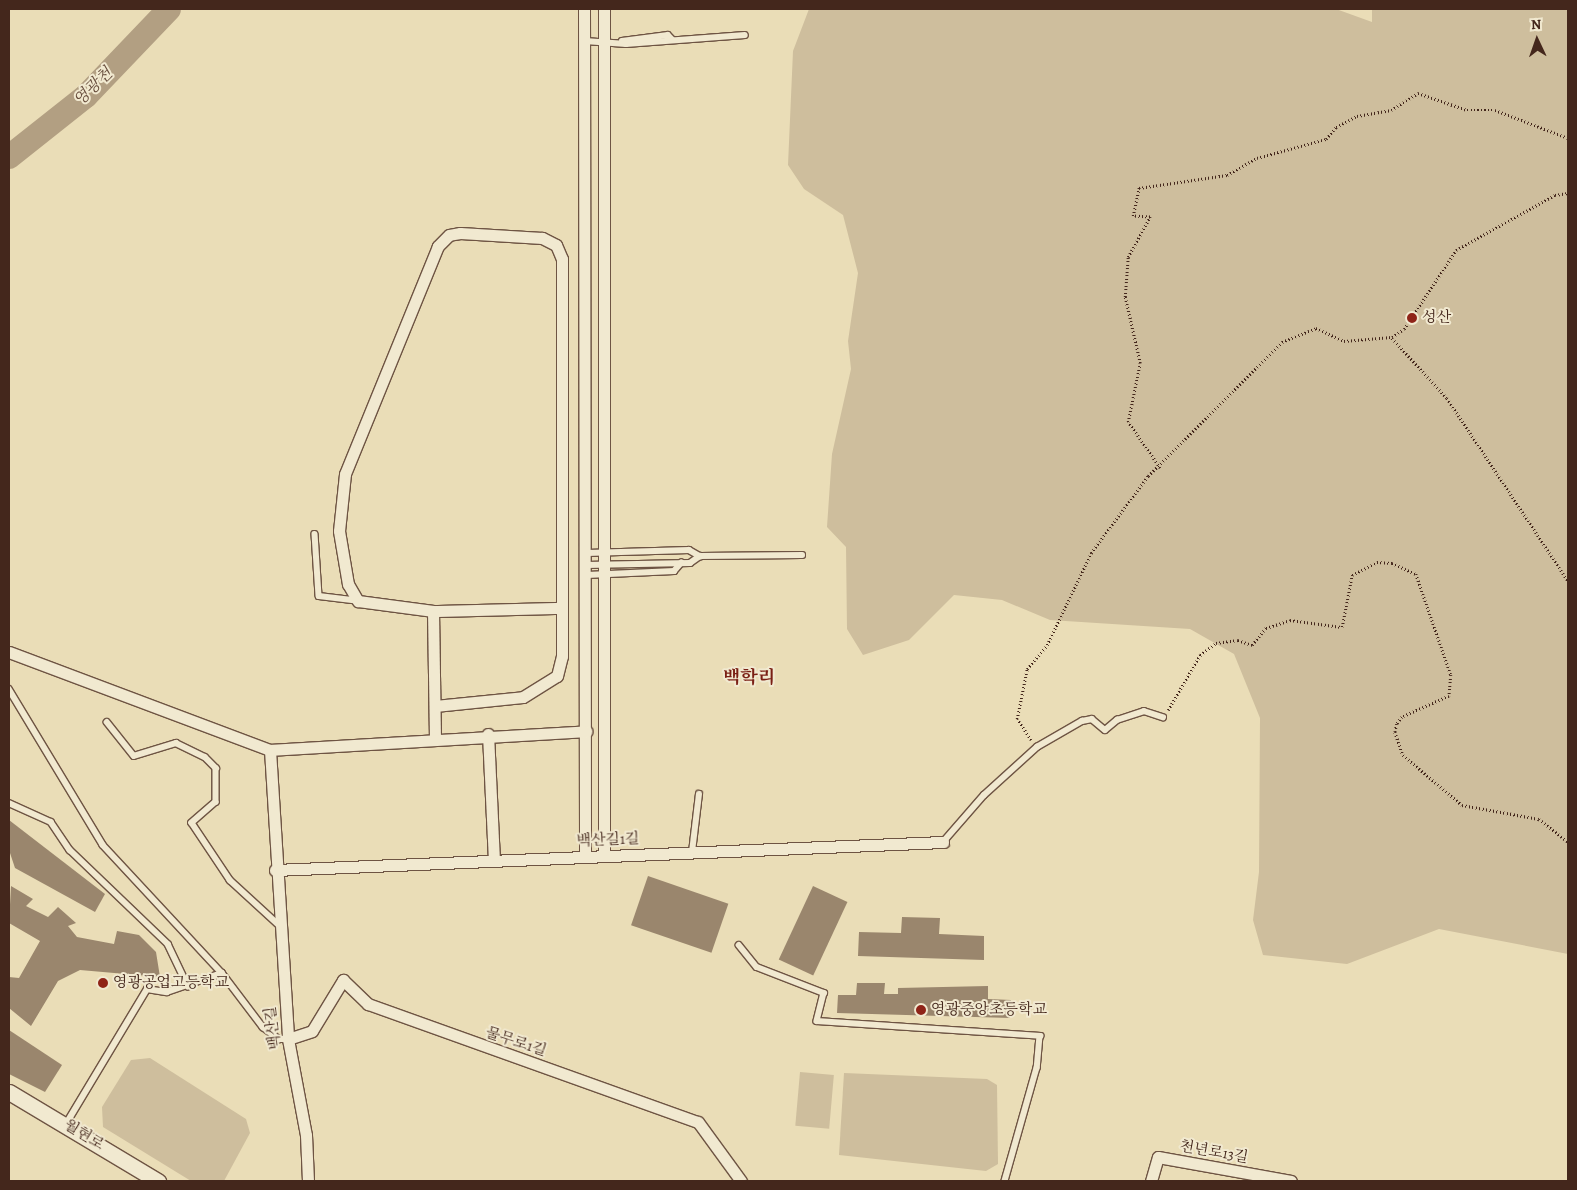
<!DOCTYPE html>
<html>
<head>
<meta charset="utf-8">
<style>
  body { margin:0 }
  #map { position:relative; width:1577px; height:1190px; overflow:hidden; background:#eaddb7; font-family:Alegreya,"Noto Serif KR",serif }
  div>[style] { position:absolute }
  .green>* { inset:0; background:#cebe9d; transform-origin:0 0 }
  .river>* { height:24px; margin:-12px; padding:0 12px; transform-origin:12px; border-radius:12px; background:#b29f82 }
  .building>* { inset:0; background:#9a866d; transform-origin:0 0 }
  .path>* { height:2.5px; margin-top:-1.25px; transform-origin:0; background:repeating-linear-gradient(90deg,#44271c 0 1px,transparent 0 3.5px) }
  .roads { filter:drop-shadow(1px 0 #6e5443) drop-shadow(-1px 0 #6e5443) drop-shadow(0 1px #6e5443) drop-shadow(0 -1px #6e5443) }
  .service>* { height:5.5px; margin:-2.75px; padding:0 2.75px; transform-origin:2.75px; border-radius:2.75px; background:#f1e9d0 }
  .minor>* { height:11px; margin:-5.5px; padding:0 5.5px; transform-origin:5.5px; border-radius:5.5px; background:#f1e9d0 }
  .secondary>* { height:15px; margin:-7.5px; padding:0 7.5px; transform-origin:7.5px; border-radius:7.5px; background:#f1e9d0 }
  .dots>* { width:14px; height:14px; translate:-50% -50%; box-sizing:border-box; border:2px solid #f1e9d0; border-radius:50% }
  span { translate:-50% -50%; white-space:nowrap; text-align:center; line-height:1.15; -webkit-text-stroke:4px #f1e9d0; paint-order:stroke }
  .poi-label { font-size:15px; color:#44271c }
  .left { translate:0 -50%; text-align:left }
  .street-label { font-size:15px; color:#44271c }
  .water-label { font-size:16px; color:#654b3b; font-style:italic }
  .quarter-label { font-size:18px; color:#7a1f14; font-weight:700 }
  .frame { position:absolute; inset:0; border:10px solid #44271c; pointer-events:none }
  .north { position:absolute; left:1512px; top:15px; width:50px; height:50px; -webkit-text-stroke:4px #f1e9d0; paint-order:stroke; rotate:357deg; font-size:14px; font-weight:700; line-height:20px; text-align:center; color:#44271c }
  .north::after { content:''; display:block; margin:auto; width:18px; height:22px; background:#44271c; clip-path:polygon(50% 0,100% 100%,50% 72%,0 100%) }
</style>
</head>
<body>
<div id="map">
  <div class="green">
    <div style="clip-path:polygon(809px 9px,1336px 9px,1372px 22px,1372px 9px,1568px 9px,1568px 954px,1439px 929px,1347px 964px,1263px 955px,1253px 920px,1259px 872px,1260px 718px,1234px 654px,1190px 629px,1050px 620px,1002px 600px,954px 595px,909px 640px,863px 655px,847px 629px,846px 547px,827px 527px,832px 454px,851px 369px,848px 341px,858px 273px,843px 215px,804px 189px,788px 165px,793px 51px)"></div>
    <div style="clip-path:polygon(150px 1058px,246px 1119px,250px 1133px,224px 1181px,191px 1181px,103px 1127px,102px 1107px,131px 1060px)"></div>
    <div style="left:800px;top:1072px;width:34px;height:54px;rotate:5deg"></div>
    <div style="clip-path:polygon(844px 1073px,987px 1079px,997px 1085px,998px 1164px,986px 1171px,839px 1155px)"></div>
  </div>
  <div class="river">
    <div style="left:9px;top:157px;width:98px;rotate:-38.4deg"></div>
    <div style="left:86px;top:96px;width:120px;rotate:-46.3deg"></div>
  </div>
  <div class="building">
    <div style="clip-path:polygon(9px 820px,105px 894px,95px 912px,15px 868px,9px 850px)"></div>
    <div style="left:648px;top:876px;width:85px;height:52px;rotate:19deg"></div>
    <div style="clip-path:polygon(11px 886px,33px 899px,26px 906px,48px 917px,58px 907px,76px 923px,68px 926px,77px 937px,114px 944px,117px 931px,139px 935px,156px 952px,160px 977px,80px 970px,58px 981px,31px 1026px,9px 1008px,9px 977px,19px 978px,40px 941px,9px 923px)"></div>
    <div style="left:813px;top:886px;width:38px;height:81px;rotate:25deg"></div>
    <div style="clip-path:polygon(902px 917px,940px 918px,939px 934px,984px 936px,984px 960px,858px 956px,859px 932px,901px 933px)"></div>
    <div style="clip-path:polygon(857px 983px,885px 983px,884px 994px,898px 994px,898px 988px,988px 986px,988px 999px,1011px 1000px,1010px 1018px,837px 1013px,838px 995px,856px 995px)"></div>
    <div style="clip-path:polygon(9px 1030px,62px 1065px,45px 1092px,9px 1074px)"></div>
  </div>
  <div class="path">
    <div style="left:1392px;top:338px;width:81px;rotate:47.5deg"></div>
    <div style="left:1447px;top:398px;width:219px;rotate:56.5deg"></div>
    <div style="left:1160px;top:468px;width:56px;rotate:-124.8deg"></div>
    <div style="left:1128px;top:422px;width:60px;rotate:-78.5deg"></div>
    <div style="left:1140px;top:363px;width:68px;rotate:-102.8deg"></div>
    <div style="left:1125px;top:297px;width:40px;rotate:-85.7deg"></div>
    <div style="left:1128px;top:257px;width:46px;rotate:-61.2deg"></div>
    <div style="left:1150px;top:217px;width:17px;rotate:-177deg"></div>
    <div style="left:1133px;top:216px;width:29px;rotate:-78deg"></div>
    <div style="left:1139px;top:188px;width:89px;rotate:-8.4deg"></div>
    <div style="left:1227px;top:175px;width:34px;rotate:-30deg"></div>
    <div style="left:1257px;top:158px;width:72px;rotate:-15.4deg"></div>
    <div style="left:1326px;top:139px;width:16px;rotate:-50deg"></div>
    <div style="left:1336px;top:127px;width:24px;rotate:-28deg"></div>
    <div style="left:1357px;top:116px;width:35px;rotate:-10deg"></div>
    <div style="left:1391px;top:110px;width:32px;rotate:-32deg"></div>
    <div style="left:1418px;top:93px;width:52px;rotate:19.1deg"></div>
    <div style="left:1467px;top:110px;width:28px"></div>
    <div style="left:1495px;top:110px;width:78px;rotate:21deg"></div>
    <div style="left:1168px;top:710px;width:64px;rotate:-59.8deg"></div>
    <div style="left:1200px;top:655px;width:20px;rotate:-37deg"></div>
    <div style="left:1216px;top:643px;width:22px;rotate:-8deg"></div>
    <div style="left:1238px;top:640px;width:15px;rotate:20deg"></div>
    <div style="left:1252px;top:645px;width:22px;rotate:-51deg"></div>
    <div style="left:1266px;top:628px;width:25px;rotate:-18deg"></div>
    <div style="left:1290px;top:620px;width:52px;rotate:7.7deg"></div>
    <div style="left:1342px;top:627px;width:53px;rotate:-79.1deg"></div>
    <div style="left:1352px;top:575px;width:28px;rotate:-27deg"></div>
    <div style="left:1377px;top:562px;width:15px;rotate:4deg"></div>
    <div style="left:1392px;top:563px;width:26px;rotate:25deg"></div>
    <div style="left:1416px;top:574px;width:107px;rotate:70.9deg"></div>
    <div style="left:1451px;top:675px;width:21px;rotate:95deg"></div>
    <div style="left:1449px;top:696px;width:51px;rotate:155.9deg"></div>
    <div style="left:1402px;top:717px;width:9px;rotate:126deg"></div>
    <div style="left:1397px;top:724px;width:8px;rotate:104deg"></div>
    <div style="left:1395px;top:732px;width:24px;rotate:71deg"></div>
    <div style="left:1403px;top:755px;width:77px;rotate:40.3deg"></div>
    <div style="left:1462px;top:805px;width:78px;rotate:10.3deg"></div>
    <div style="left:1539px;top:819px;width:37px;rotate:38deg"></div>
    <div style="left:1031px;top:740px;width:25px;rotate:-124deg"></div>
    <div style="left:1017px;top:719px;width:51px;rotate:-78.7deg"></div>
    <div style="left:1027px;top:669px;width:31px;rotate:-50deg"></div>
    <div style="left:1047px;top:645px;width:102px;rotate:-64.4deg"></div>
    <div style="left:1091px;top:553px;width:96px;rotate:-53.5deg"></div>
    <div style="left:1148px;top:476px;width:190px;rotate:-45deg"></div>
    <div style="left:1282px;top:342px;width:37px;rotate:-22deg"></div>
    <div style="left:1316px;top:328px;width:31px;rotate:25deg"></div>
    <div style="left:1344px;top:341px;width:48px;rotate:-4.8deg"></div>
    <div style="left:1392px;top:337px;width:14px;rotate:-34deg"></div>
    <div style="left:1404px;top:329px;width:95px;rotate:-56.6deg"></div>
    <div style="left:1456px;top:250px;width:113px;rotate:-29.1deg"></div>
    <div style="left:1555px;top:195px;width:13px;rotate:-9deg"></div>
  </div>
  <div class="roads">
    <div class="service">
      <div style="left:585px;top:41px;width:41px;rotate:4.2deg"></div>
      <div style="left:626px;top:44px;width:119px;rotate:-4.3deg"></div>
      <div style="left:622px;top:41px;width:46px;rotate:-7.4deg"></div>
      <div style="left:668px;top:35px;width:6px;rotate:45deg"></div>
      <div style="left:315px;top:534px;width:62px;rotate:86.3deg"></div>
      <div style="left:319px;top:596px;width:39px;rotate:7deg"></div>
      <div style="left:587px;top:553px;width:102px;rotate:-1.7deg"></div>
      <div style="left:689px;top:550px;width:13px;rotate:29deg"></div>
      <div style="left:700px;top:556px;width:102px;rotate:-0.6deg"></div>
      <div style="left:586px;top:565px;width:104px;rotate:-1.1deg"></div>
      <div style="left:690px;top:563px;width:12px;rotate:-35deg"></div>
      <div style="left:587px;top:575px;width:87px;rotate:-2.6deg"></div>
      <div style="left:674px;top:571px;width:11px;rotate:-49deg"></div>
      <div style="left:9px;top:689px;width:182px;rotate:58.9deg"></div>
      <div style="left:103px;top:845px;width:175px;rotate:47.1deg"></div>
      <div style="left:222px;top:973px;width:68px;rotate:52.8deg"></div>
      <div style="left:263px;top:1027px;width:20px;rotate:37deg"></div>
      <div style="left:279px;top:1039px;width:9px"></div>
      <div style="left:107px;top:722px;width:43px;rotate:51.5deg"></div>
      <div style="left:134px;top:756px;width:44px;rotate:-17.2deg"></div>
      <div style="left:176px;top:743px;width:32px;rotate:26deg"></div>
      <div style="left:205px;top:757px;width:16px;rotate:45deg"></div>
      <div style="left:216px;top:768px;width:34px;rotate:90deg"></div>
      <div style="left:216px;top:802px;width:32px;rotate:139deg"></div>
      <div style="left:192px;top:823px;width:69px;rotate:56.3deg"></div>
      <div style="left:230px;top:880px;width:65px;rotate:42.5deg"></div>
      <div style="left:9px;top:803px;width:46px;rotate:24.3deg"></div>
      <div style="left:51px;top:822px;width:34px;rotate:56deg"></div>
      <div style="left:70px;top:850px;width:136px;rotate:43.8deg"></div>
      <div style="left:168px;top:944px;width:47px;rotate:64.5deg"></div>
      <div style="left:943px;top:842px;width:62px;rotate:-48.9deg"></div>
      <div style="left:984px;top:795px;width:72px;rotate:-42.2deg"></div>
      <div style="left:1037px;top:747px;width:52px;rotate:-30deg"></div>
      <div style="left:1082px;top:721px;width:10px;rotate:-11deg"></div>
      <div style="left:1092px;top:719px;width:17px;rotate:40deg"></div>
      <div style="left:1105px;top:730px;width:16px;rotate:-40deg"></div>
      <div style="left:1117px;top:720px;width:28px;rotate:-18deg"></div>
      <div style="left:1144px;top:711px;width:20px;rotate:18deg"></div>
      <div style="left:692px;top:852px;width:58px;rotate:-83.1deg"></div>
      <div style="left:739px;top:945px;width:28px;rotate:51deg"></div>
      <div style="left:757px;top:967px;width:72px;rotate:21.2deg"></div>
      <div style="left:824px;top:993px;width:29px;rotate:104deg"></div>
      <div style="left:817px;top:1021px;width:224px;rotate:3.8deg"></div>
      <div style="left:1040px;top:1036px;width:32px;rotate:95deg"></div>
      <div style="left:1037px;top:1068px;width:117px;rotate:105.8deg"></div>
      <div style="left:66px;top:1124px;width:157px;rotate:-59deg"></div>
      <div style="left:147px;top:989px;width:20px;rotate:9deg"></div>
      <div style="left:167px;top:992px;width:58px;rotate:-19.1deg"></div>
    </div>
    <div class="minor">
      <div style="left:584px;top:9px;width:847px;rotate:89.93deg"></div>
      <div style="left:433px;top:611px;width:126px;rotate:-1.4deg"></div>
      <div style="left:9px;top:652px;width:279px;rotate:20.6deg"></div>
      <div style="left:270px;top:750px;width:290px;rotate:86.4deg"></div>
      <div style="left:288px;top:1039px;width:98px;rotate:79.4deg"></div>
      <div style="left:306px;top:1135px;width:46px;rotate:87.5deg"></div>
      <div style="left:435px;top:706px;width:88px;rotate:-5.8deg"></div>
      <div style="left:523px;top:697px;width:40px;rotate:-32deg"></div>
      <div style="left:557px;top:676px;width:21px;rotate:-76deg"></div>
      <div style="left:562px;top:656px;width:397px;rotate:-90deg"></div>
      <div style="left:562px;top:259px;width:15px;rotate:-113deg"></div>
      <div style="left:556px;top:245px;width:16px;rotate:-153deg"></div>
      <div style="left:542px;top:238px;width:82px;rotate:-176.5deg"></div>
      <div style="left:460px;top:233px;width:11px;rotate:170deg"></div>
      <div style="left:449px;top:235px;width:16px;rotate:135deg"></div>
      <div style="left:438px;top:246px;width:246px;rotate:112.2deg"></div>
      <div style="left:345px;top:474px;width:57px;rotate:96deg"></div>
      <div style="left:339px;top:531px;width:54px;rotate:80.4deg"></div>
      <div style="left:348px;top:584px;width:20px;rotate:60deg"></div>
      <div style="left:358px;top:601px;width:76px;rotate:7.6deg"></div>
      <div style="left:433px;top:611px;width:128px;rotate:89.1deg"></div>
      <div style="left:488px;top:734px;width:125px;rotate:87.3deg"></div>
      <div style="left:270px;top:750px;width:317px;rotate:-3.4deg"></div>
      <div style="left:604px;top:855px;width:846px;rotate:-90deg"></div>
      <div style="left:275px;top:870px;width:669px;rotate:-2.4deg"></div>
      <div style="left:288px;top:1039px;width:25px;rotate:-18deg"></div>
      <div style="left:312px;top:1031px;width:60px;rotate:-58.7deg"></div>
      <div style="left:343px;top:980px;width:35px;rotate:44deg"></div>
      <div style="left:368px;top:1004px;width:350px;rotate:19.7deg"></div>
      <div style="left:698px;top:1122px;width:73px;rotate:53.9deg"></div>
      <div style="left:1151px;top:1181px;width:25px;rotate:-74deg"></div>
      <div style="left:1158px;top:1157px;width:135px;rotate:10.2deg"></div>
    </div>
    <div class="secondary">
      <div style="left:9px;top:1092px;width:174px;rotate:30.9deg"></div>
    </div>
  </div>
  <div class="dots">
    <div style="left:1412px;top:318px;background:#8f2418"></div>
    <div style="left:103px;top:983px;background:#8f2418"></div>
    <div style="left:921px;top:1010px;background:#8f2418"></div>
  </div>
  <div class="poi-label">
    <span class="left" style="left:1422px;top:318px">성산</span>
    <span class="left" style="left:113px;top:983px">영광공업고등학교</span>
    <span class="left" style="left:931px;top:1010px">영광중앙초등학교</span>
  </div>
  <div class="street-label">
    <span style="left:608px;top:840px;rotate:-2deg">백산길1길</span>
    <span style="left:273px;top:1028px;rotate:-97deg">백산길</span>
    <span style="left:516px;top:1042px;rotate:18deg">물무로1길</span>
    <span style="left:84px;top:1135px;rotate:31deg">월현로</span>
    <span style="left:1214px;top:1152px;rotate:10deg">천년로13길</span>
  </div>
  <div class="water-label">
    <span style="left:93px;top:87px;rotate:-44deg">영광천</span>
  </div>
  <div class="quarter-label">
    <span style="left:749px;top:677px">백학리</span>
  </div>
  <div class="frame"></div>
  <div class="north">N</div>
</div>
</body>
</html>
